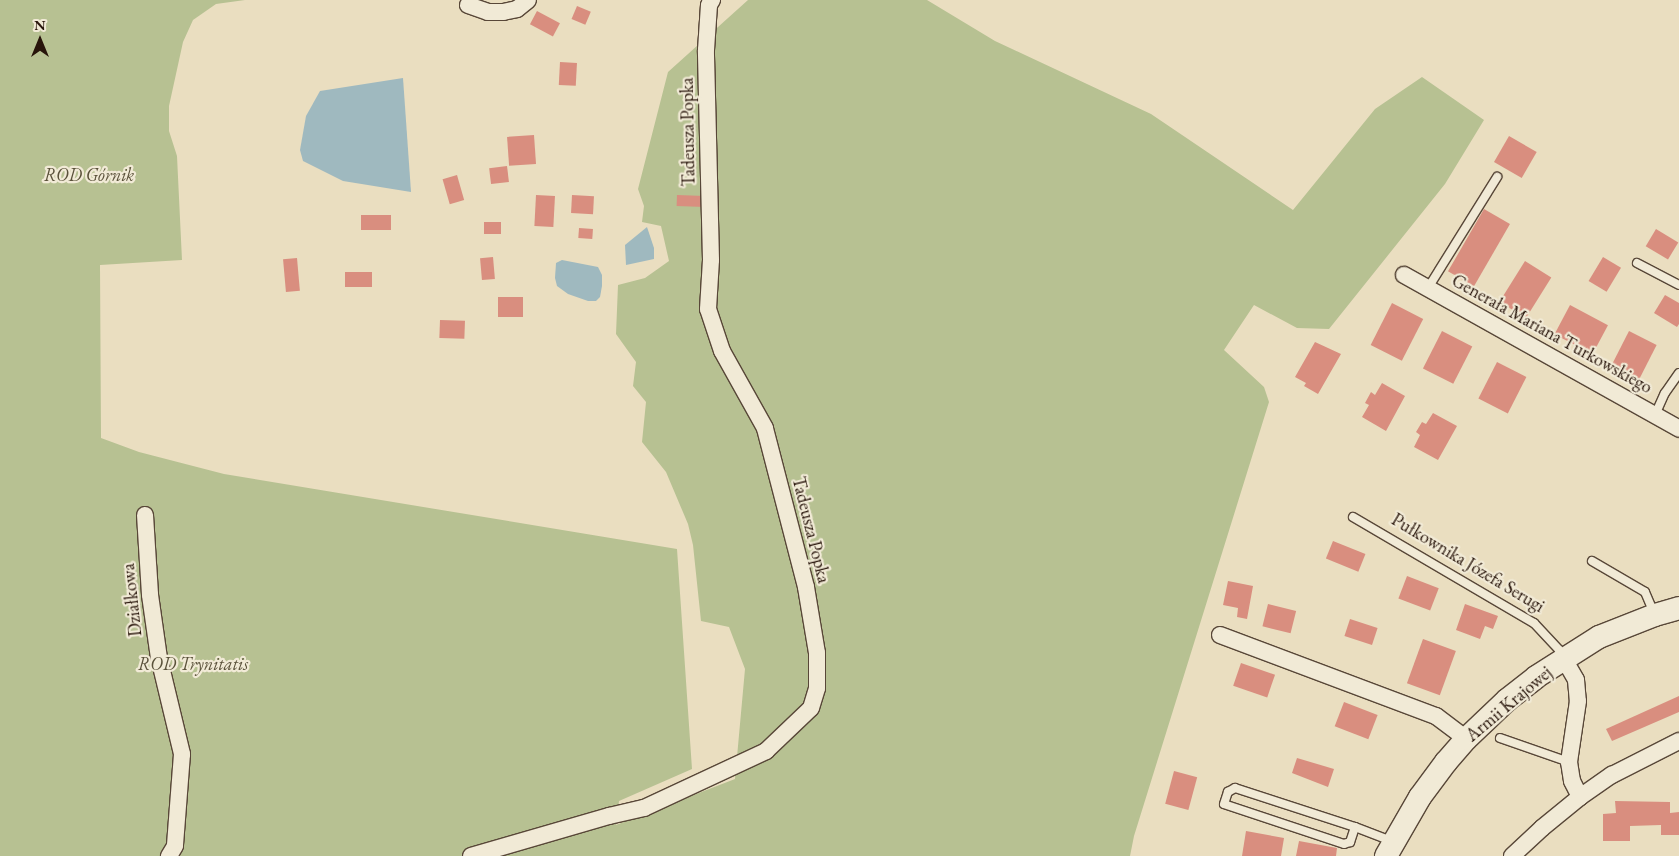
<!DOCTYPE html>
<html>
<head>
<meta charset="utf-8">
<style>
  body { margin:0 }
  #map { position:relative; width:1679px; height:856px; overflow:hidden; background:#eadec0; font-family:"EB Garamond",serif }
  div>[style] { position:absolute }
  .green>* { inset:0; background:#b7c192 }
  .water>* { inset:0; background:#9fb9bf }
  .building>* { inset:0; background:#d98e7f; transform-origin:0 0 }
  .roads { filter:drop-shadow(1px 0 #584738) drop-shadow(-1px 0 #584738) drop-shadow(0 1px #584738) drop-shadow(0 -1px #584738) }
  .service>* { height:8px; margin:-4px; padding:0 4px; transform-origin:4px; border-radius:4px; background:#f1ead6 }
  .minor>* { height:16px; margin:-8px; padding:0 8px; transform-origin:8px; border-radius:8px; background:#f1ead6 }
  .secondary>* { height:22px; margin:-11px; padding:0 11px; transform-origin:11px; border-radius:11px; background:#f1ead6 }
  span { translate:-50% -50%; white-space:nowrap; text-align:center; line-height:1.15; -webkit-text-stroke:4.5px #f1ead6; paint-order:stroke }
  .street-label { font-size:18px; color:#28150b }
  .park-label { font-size:18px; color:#5a513a; font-style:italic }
  .north { position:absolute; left:15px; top:15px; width:50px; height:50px; -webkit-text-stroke:4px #f1ead6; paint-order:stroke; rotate:0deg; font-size:14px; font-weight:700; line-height:20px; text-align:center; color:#28150b }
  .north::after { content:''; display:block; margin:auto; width:18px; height:22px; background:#28150b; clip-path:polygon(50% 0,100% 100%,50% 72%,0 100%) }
</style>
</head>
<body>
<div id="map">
  <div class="green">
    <div style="clip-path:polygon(0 0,293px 0,245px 0,216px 4px,193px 20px,183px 42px,169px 106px,169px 131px,177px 156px,182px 260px,100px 265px,101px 438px,139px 452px,224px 474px,677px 549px,692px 769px,619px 801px,616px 825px,735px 779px,745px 669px,729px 627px,701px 621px,693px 545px,688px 524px,666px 472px,642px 442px,646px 402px,633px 386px,636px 362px,616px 334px,618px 285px,645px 278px,669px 261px,661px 226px,642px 222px,644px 206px,638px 189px,668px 72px,748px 0,927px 0,995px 41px,1151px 114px,1293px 210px,1375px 109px,1422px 77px,1484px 120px,1445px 184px,1329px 329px,1297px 328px,1254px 305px,1224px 350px,1264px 387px,1269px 402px,1134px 836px,1130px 856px,0 856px)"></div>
  </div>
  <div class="water">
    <div style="clip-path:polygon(403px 78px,411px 192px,343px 181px,303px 161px,300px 150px,306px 116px,320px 91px)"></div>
    <div style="clip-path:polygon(647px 227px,654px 248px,654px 259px,626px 265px,625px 245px)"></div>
    <div style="clip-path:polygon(562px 260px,598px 267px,602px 275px,602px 286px,600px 297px,596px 301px,588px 301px,568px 294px,557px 286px,555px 278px,556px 263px)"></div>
  </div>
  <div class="building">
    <div style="left:577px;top:6px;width:15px;height:14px;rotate:23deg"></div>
    <div style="left:537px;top:11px;width:26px;height:15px;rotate:28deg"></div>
    <div style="left:560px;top:62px;width:17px;height:23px;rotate:3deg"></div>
    <div style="left:534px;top:135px;width:29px;height:27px;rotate:86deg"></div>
    <div style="left:1509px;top:136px;width:32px;height:30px;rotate:30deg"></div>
    <div style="left:507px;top:166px;width:16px;height:18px;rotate:83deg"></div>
    <div style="left:457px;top:175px;width:26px;height:15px;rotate:74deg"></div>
    <div style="left:536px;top:195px;width:19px;height:31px;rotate:3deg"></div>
    <div style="left:572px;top:195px;width:22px;height:18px;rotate:3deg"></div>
    <div style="left:677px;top:195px;width:28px;height:11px;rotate:2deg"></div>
    <div style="left:1484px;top:209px;width:30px;height:72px;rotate:30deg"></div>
    <div style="left:391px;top:215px;width:15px;height:30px;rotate:90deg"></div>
    <div style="left:484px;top:222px;width:17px;height:12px"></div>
    <div style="left:579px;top:228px;width:14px;height:10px;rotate:4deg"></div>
    <div style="left:1656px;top:229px;width:26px;height:20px;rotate:31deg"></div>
    <div style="left:493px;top:257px;width:22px;height:13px;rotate:85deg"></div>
    <div style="left:1603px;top:257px;width:21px;height:28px;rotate:31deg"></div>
    <div style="left:297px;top:258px;width:33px;height:14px;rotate:85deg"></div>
    <div style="left:1525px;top:261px;width:31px;height:48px;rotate:32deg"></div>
    <div style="left:345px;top:272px;width:27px;height:15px"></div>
    <div style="clip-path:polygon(1665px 295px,1679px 303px,1679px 324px,1677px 327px,1654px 313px)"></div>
    <div style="left:498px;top:297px;width:25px;height:20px"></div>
    <div style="left:1392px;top:303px;width:35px;height:47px;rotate:27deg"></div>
    <div style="left:1570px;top:305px;width:43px;height:33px;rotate:28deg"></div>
    <div style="left:440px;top:320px;width:25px;height:18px;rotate:2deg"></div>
    <div style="left:1442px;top:331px;width:34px;height:42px;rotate:27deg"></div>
    <div style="left:1629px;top:331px;width:31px;height:44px;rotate:27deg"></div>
    <div style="clip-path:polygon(1315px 342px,1341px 354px,1318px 394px,1304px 386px,1306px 383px,1295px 377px)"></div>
    <div style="left:1497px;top:362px;width:33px;height:41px;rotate:27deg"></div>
    <div style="clip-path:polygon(1382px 383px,1405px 396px,1386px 431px,1362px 417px,1369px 405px,1365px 403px,1371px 392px,1375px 395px)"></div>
    <div style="clip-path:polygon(1433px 413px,1457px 426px,1438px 460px,1414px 447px,1420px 435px,1416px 432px,1422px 422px,1426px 424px)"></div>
    <div style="left:1333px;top:541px;width:35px;height:19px;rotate:22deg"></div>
    <div style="left:1407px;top:576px;width:34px;height:24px;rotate:21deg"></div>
    <div style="clip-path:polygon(1228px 581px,1253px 586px,1247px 619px,1237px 617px,1238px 608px,1223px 605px)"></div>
    <div style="left:1268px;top:604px;width:29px;height:23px;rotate:14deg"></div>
    <div style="clip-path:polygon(1465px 604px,1498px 616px,1493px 629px,1485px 626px,1480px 639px,1456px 630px)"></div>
    <div style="left:1350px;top:619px;width:29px;height:18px;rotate:18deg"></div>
    <div style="left:1423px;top:639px;width:35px;height:47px;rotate:20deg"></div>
    <div style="left:1241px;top:663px;width:36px;height:24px;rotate:19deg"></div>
    <div style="clip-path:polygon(1679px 696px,1679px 712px,1612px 741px,1606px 729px)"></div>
    <div style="left:1344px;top:702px;width:36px;height:26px;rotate:21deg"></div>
    <div style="clip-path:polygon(1297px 758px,1334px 769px,1328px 787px,1292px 773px)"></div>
    <div style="left:1174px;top:771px;width:24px;height:34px;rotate:15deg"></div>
    <div style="clip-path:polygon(1615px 801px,1670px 802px,1670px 813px,1679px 812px,1679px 835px,1661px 835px,1661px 825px,1630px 826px,1630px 841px,1603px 841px,1603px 814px,1616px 813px)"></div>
    <div style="clip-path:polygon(1246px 831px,1284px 838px,1281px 856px,1242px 856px)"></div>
    <div style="clip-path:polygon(1299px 841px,1337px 848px,1336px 856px,1296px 856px)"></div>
  </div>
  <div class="roads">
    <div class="service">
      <div style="left:1637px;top:263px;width:47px;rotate:27.6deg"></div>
      <div style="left:1428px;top:288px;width:131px;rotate:-58.1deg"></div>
      <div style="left:1655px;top:415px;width:24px;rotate:-66deg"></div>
      <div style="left:1665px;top:393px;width:24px;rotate:-55deg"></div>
      <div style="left:1353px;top:517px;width:210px;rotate:30.4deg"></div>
      <div style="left:1534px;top:623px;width:37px;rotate:47deg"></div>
      <div style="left:1559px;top:650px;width:9px;rotate:63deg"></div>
      <div style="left:1592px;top:561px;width:61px;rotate:30.3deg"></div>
      <div style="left:1645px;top:592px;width:23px;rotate:67deg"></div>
      <div style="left:1500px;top:738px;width:73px;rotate:19.2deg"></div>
      <div style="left:1355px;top:827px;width:16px;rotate:108deg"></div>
      <div style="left:1350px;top:842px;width:6px;rotate:162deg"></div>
      <div style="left:1344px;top:844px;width:126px;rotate:-161.6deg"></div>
      <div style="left:1224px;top:804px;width:13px;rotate:-72deg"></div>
      <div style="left:1228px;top:792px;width:8px;rotate:-30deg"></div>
      <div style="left:1235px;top:788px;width:126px;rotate:18deg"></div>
      <div style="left:1355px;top:827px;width:39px;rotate:21deg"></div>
    </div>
    <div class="minor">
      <div style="left:468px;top:5px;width:21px;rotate:19deg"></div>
      <div style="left:488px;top:12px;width:15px"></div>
      <div style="left:503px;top:12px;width:14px;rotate:-12deg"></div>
      <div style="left:517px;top:9px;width:14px;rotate:-39deg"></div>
      <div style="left:1404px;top:275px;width:315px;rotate:29.2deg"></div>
      <div style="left:145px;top:515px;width:80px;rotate:86.4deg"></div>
      <div style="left:150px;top:595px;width:64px;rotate:81.9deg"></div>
      <div style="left:159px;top:658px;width:99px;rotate:76.5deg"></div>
      <div style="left:182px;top:754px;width:92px;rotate:94.4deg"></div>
      <div style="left:175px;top:846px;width:12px;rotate:121deg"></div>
      <div style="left:1220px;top:635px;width:231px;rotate:20.6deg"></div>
      <div style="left:1436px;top:716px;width:38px;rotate:37deg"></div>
      <div style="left:1564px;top:659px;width:24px;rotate:60deg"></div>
      <div style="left:1576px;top:680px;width:21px;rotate:85deg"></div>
      <div style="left:1578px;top:701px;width:62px;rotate:98.4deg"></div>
      <div style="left:1569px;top:762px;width:19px;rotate:81deg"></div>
      <div style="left:1572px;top:781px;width:18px;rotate:63deg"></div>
      <div style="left:471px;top:856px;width:144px;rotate:-16.2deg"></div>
      <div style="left:609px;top:816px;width:36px;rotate:-13deg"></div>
      <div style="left:644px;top:808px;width:135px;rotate:-25deg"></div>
      <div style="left:766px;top:751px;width:62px;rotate:-43.7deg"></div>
      <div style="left:811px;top:708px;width:21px;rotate:-73deg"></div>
      <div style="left:817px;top:688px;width:35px;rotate:-90deg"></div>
      <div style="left:817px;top:653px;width:67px;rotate:-99.5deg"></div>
      <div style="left:806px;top:587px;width:164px;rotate:-104.5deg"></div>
      <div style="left:765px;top:428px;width:88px;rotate:-119.2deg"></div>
      <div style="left:722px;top:351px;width:44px;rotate:-108.4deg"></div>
      <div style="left:708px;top:309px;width:49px;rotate:-86.5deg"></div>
      <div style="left:711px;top:260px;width:210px;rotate:-91.4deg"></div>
      <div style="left:706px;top:50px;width:45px;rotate:-86.2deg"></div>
      <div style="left:709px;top:5px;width:6px;rotate:-59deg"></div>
      <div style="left:1512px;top:856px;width:41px;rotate:-43deg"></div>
      <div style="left:1542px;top:828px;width:49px;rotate:-39.2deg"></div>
      <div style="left:1580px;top:797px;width:39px;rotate:-35deg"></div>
      <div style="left:1612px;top:775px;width:75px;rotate:-26.9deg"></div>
    </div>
    <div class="secondary">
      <div style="left:1386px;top:856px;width:68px;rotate:-60deg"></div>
      <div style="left:1420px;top:797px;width:44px;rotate:-53.4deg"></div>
      <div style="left:1446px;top:762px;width:30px;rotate:-49deg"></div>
      <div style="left:1466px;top:739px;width:57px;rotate:-43.6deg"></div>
      <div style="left:1507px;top:700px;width:37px;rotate:-38deg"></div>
      <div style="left:1536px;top:677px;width:75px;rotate:-32.4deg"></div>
      <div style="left:1599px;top:637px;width:60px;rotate:-21.4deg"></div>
      <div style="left:1655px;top:615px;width:25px;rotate:-16deg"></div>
    </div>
  </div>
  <div class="street-label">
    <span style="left:688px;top:132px;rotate:-91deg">Tadeusza Popka</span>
    <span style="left:1552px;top:334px;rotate:29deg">Generała Mariana Turkowskiego</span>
    <span style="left:811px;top:530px;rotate:76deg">Tadeusza Popka</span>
    <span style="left:1468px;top:563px;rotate:31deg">Pułkownika Józefa Serugi</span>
    <span style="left:132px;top:600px;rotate:-96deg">Działkowa</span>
    <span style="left:1509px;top:704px;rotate:-40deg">Armii Krajowej</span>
  </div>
  <div class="park-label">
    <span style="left:89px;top:175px">ROD Górnik</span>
    <span style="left:193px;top:664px">ROD Trynitatis</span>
  </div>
  <div class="north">N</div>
</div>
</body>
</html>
